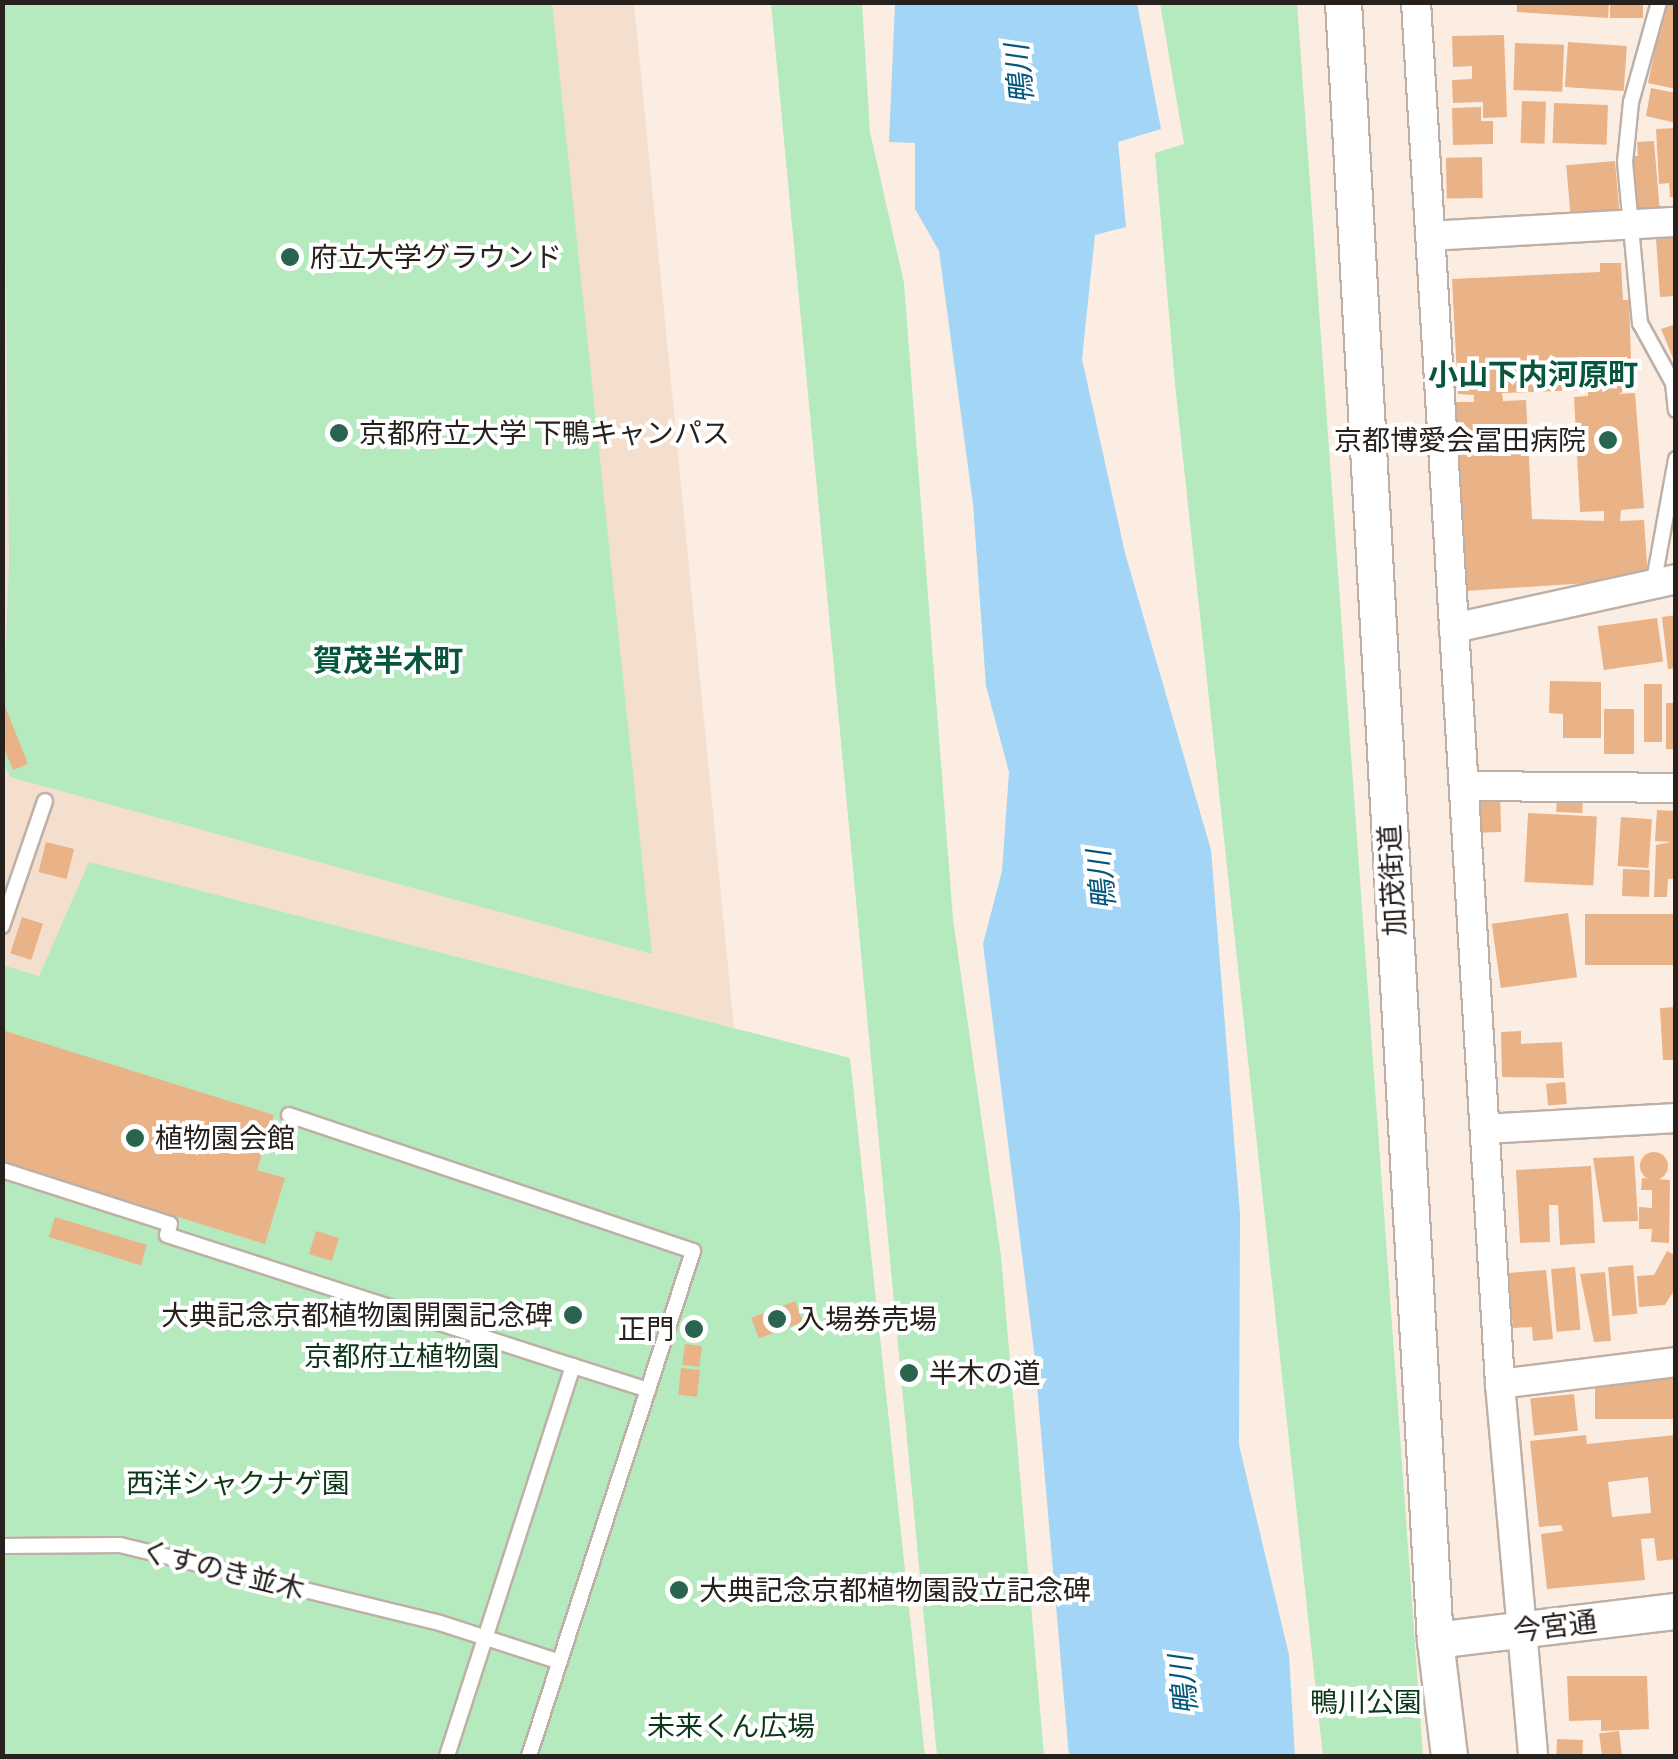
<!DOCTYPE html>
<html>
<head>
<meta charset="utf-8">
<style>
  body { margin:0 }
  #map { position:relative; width:1678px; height:1759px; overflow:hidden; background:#fcede2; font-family:"Public Sans","Noto Sans JP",sans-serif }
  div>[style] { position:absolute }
  .built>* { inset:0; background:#f4dfcf }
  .green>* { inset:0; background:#b4eabe }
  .water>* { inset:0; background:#a2d5f6 }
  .building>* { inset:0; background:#eab287; transform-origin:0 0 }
  .round { border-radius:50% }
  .roads { filter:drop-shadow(2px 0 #beb0a6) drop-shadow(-2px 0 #beb0a6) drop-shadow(0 2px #beb0a6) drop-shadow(0 -2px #beb0a6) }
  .service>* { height:14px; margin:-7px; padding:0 7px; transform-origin:7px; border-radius:7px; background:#fff }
  .minor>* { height:28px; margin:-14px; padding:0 14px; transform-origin:14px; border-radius:14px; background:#fff }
  .tertiary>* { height:35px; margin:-17.5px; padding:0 17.5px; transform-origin:17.5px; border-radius:17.5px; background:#fff }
  .dots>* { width:28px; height:28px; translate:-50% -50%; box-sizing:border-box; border:5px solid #fff; border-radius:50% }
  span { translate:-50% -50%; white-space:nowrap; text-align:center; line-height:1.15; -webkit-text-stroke:8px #fff; paint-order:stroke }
  .poi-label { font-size:28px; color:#27211e }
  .left { translate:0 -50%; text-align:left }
  .right { translate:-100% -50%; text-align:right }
  .street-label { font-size:28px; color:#27211e }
  .park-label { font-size:28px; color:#0c3719 }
  .water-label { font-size:30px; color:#02577d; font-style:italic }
  .neighbourhood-label { font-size:30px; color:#09563f; font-weight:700 }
  .frame { position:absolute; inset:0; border:5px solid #27211e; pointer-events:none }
</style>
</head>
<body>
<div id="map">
  <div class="built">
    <div style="clip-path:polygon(2px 3px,634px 3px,734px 1028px,90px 863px,39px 976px,3px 965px)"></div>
  </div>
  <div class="green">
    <div style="clip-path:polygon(3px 3px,552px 3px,652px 954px,10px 777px,2px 758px,9px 562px)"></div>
    <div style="clip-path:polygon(771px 3px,862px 3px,870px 132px,904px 283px,953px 919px,1001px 1256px,1044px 1756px,937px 1756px)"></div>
    <div style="clip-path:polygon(1160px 3px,1297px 3px,1423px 1756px,1323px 1756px,1175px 384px,1155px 153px,1184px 144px)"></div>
    <div style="clip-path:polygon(89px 862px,850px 1058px,925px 1756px,3px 1756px,3px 965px,39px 976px)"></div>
  </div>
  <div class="water">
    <div style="clip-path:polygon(895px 3px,1137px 3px,1161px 129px,1118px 142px,1126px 227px,1095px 235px,1082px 359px,1125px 553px,1211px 850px,1240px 1214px,1239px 1445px,1289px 1655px,1295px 1756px,1069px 1756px,1034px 1351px,983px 944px,1002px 871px,1009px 772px,986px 686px,973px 504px,939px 251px,915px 209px,915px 143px,889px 142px)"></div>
  </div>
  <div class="building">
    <div style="clip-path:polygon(1553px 2px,1609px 2px,1608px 18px,1517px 12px,1517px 3px)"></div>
    <div style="left:1610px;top:2px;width:33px;height:16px"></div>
    <div style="clip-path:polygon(1665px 2px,1676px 2px,1676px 89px,1648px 83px)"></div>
    <div style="clip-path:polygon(1504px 35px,1507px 117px,1483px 118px,1483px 102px,1453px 103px,1452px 80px,1472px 79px,1472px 66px,1453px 67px,1452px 36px)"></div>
    <div style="left:1568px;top:42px;width:59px;height:45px;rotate:4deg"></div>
    <div style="left:1515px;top:43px;width:49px;height:47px;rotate:2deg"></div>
    <div style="clip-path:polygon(1651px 88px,1676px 93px,1676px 123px,1646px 116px)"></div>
    <div style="left:1522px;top:101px;width:24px;height:42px;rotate:2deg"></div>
    <div style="left:1554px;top:103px;width:54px;height:40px;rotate:2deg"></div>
    <div style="clip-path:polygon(1481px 107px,1481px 121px,1493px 121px,1493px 144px,1453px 145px,1452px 108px)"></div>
    <div style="clip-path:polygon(1676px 128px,1676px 197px,1670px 197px,1669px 183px,1659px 184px,1656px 129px)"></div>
    <div style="clip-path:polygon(1654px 141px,1660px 213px,1637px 216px,1632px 156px,1638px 156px,1637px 142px)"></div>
    <div style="left:1482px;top:157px;width:41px;height:36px;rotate:89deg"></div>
    <div style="left:1615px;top:161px;width:50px;height:49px;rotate:85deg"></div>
    <div style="clip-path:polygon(1676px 236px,1676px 296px,1660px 297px,1656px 238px)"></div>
    <div style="clip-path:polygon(evenodd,1600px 263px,1621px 263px,1623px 300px,1629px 300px,1632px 388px,1618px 394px,1635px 393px,1644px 508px,1621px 510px,1620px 521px,1644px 520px,1648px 579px,1465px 591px,1453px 402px,1474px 402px,1474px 395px,1458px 394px,1452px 279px,1600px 272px,1600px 263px,1588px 390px,1588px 396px,1574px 397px,1580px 512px,1604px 511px,1604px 521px,1532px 519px,1526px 400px,1503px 401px,1502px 393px,1588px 390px)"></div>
    <div style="clip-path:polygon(1676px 324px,1676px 363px,1675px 363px,1661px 329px)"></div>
    <div style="clip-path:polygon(1676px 615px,1676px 668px,1668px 669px,1662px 617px)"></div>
    <div style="left:1657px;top:618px;width:44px;height:60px;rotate:82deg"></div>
    <div style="clip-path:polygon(1550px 681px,1601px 682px,1601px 738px,1563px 738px,1563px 714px,1549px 713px)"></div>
    <div style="left:1644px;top:684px;width:18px;height:58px"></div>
    <div style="clip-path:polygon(3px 701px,28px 764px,13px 770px,2px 743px)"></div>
    <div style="left:1666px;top:703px;width:10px;height:46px"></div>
    <div style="left:1604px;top:709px;width:30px;height:45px"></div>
    <div style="left:1557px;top:792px;width:26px;height:20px;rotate:2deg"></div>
    <div style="left:1500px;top:796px;width:36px;height:23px;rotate:88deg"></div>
    <div style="clip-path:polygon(1657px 810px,1676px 811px,1676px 879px,1668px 879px,1667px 897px,1654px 897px,1656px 845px,1671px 842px,1655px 841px)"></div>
    <div style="left:1528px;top:813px;width:69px;height:69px;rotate:3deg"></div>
    <div style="left:1621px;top:817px;width:31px;height:49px;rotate:4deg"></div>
    <div style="left:46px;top:842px;width:29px;height:31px;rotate:14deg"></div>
    <div style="left:1623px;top:869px;width:27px;height:27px;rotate:2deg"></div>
    <div style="left:1568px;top:913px;width:65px;height:77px;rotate:82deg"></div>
    <div style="left:1676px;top:914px;width:51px;height:91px;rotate:90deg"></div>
    <div style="left:22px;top:917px;width:22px;height:38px;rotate:18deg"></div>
    <div style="clip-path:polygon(1676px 1007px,1676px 1060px,1663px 1060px,1660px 1008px)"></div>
    <div style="clip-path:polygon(2px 1030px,274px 1115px,257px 1170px,285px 1178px,265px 1244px,2px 1162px)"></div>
    <div style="clip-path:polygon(1521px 1031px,1521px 1044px,1562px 1042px,1564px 1078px,1502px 1077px,1501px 1032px)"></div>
    <div style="left:1565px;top:1082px;width:22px;height:19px;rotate:85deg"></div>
    <div class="round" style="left:1640px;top:1152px;width:28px;height:28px"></div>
    <div style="clip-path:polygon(1634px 1156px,1638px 1221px,1603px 1222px,1593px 1158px)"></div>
    <div style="clip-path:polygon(1591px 1166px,1595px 1243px,1560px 1245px,1558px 1205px,1549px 1205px,1550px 1242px,1520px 1243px,1516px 1170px)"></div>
    <div style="clip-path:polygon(1642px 1178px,1670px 1180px,1669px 1243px,1651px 1242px,1652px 1229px,1639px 1229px,1639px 1207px,1652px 1208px,1652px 1190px,1641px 1190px)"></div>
    <div style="left:55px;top:1217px;width:96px;height:21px;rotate:17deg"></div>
    <div style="left:316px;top:1231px;width:24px;height:24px;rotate:17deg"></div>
    <div style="clip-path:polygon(1667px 1251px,1676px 1256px,1676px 1287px,1665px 1305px,1639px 1307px,1637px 1276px,1654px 1275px)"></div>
    <div style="left:1633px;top:1265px;width:49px;height:25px;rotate:85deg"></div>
    <div style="left:1575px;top:1267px;width:63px;height:24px;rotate:85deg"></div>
    <div style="clip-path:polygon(1546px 1270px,1553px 1339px,1533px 1341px,1532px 1327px,1513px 1328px,1508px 1273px)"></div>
    <div style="clip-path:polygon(1605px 1272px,1611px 1341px,1594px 1342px,1580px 1274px)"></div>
    <div style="left:795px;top:1301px;width:22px;height:47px;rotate:69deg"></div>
    <div style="left:687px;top:1316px;width:17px;height:24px;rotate:10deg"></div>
    <div style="left:685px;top:1344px;width:17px;height:21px;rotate:7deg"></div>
    <div style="left:681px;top:1368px;width:19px;height:27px;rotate:6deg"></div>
    <div style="left:1676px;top:1375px;width:44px;height:81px;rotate:90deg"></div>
    <div style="left:1574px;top:1394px;width:37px;height:44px;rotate:84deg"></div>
    <div style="clip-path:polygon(evenodd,1586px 1435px,1587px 1444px,1676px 1435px,1676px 1559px,1657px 1561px,1654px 1538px,1641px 1539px,1645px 1580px,1547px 1589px,1541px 1534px,1563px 1531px,1561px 1525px,1539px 1527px,1530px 1441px,1586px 1435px,1648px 1477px,1651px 1513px,1612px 1517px,1608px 1482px,1648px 1477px)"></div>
    <div style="clip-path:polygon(1567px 1676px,1647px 1676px,1649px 1729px,1601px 1731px,1601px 1720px,1569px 1721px)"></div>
    <div style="left:1619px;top:1731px;width:25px;height:20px;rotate:83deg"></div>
    <div style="left:1557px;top:1739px;width:26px;height:17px;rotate:2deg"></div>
  </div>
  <div class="roads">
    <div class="service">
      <div style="left:1659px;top:2px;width:104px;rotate:105.6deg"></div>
      <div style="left:1631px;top:102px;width:60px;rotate:95.7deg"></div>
      <div style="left:1625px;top:162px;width:162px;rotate:84.7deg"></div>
      <div style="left:1640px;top:323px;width:68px;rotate:61.2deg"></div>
      <div style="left:1673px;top:383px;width:27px;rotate:84deg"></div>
      <div style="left:1653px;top:586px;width:129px;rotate:-79.7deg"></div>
      <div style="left:2px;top:926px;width:132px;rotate:-71deg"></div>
      <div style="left:289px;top:1115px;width:426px;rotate:18.6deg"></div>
      <div style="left:693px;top:1251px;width:531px;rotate:107.99deg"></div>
      <div style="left:2px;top:1170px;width:176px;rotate:17.8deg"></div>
      <div style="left:170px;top:1224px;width:11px;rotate:105deg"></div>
      <div style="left:167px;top:1235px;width:427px;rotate:17.9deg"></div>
      <div style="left:2px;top:1546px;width:118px;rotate:-0.5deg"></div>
      <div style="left:120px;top:1545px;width:329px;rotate:13.7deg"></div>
      <div style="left:440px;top:1623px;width:126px;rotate:18deg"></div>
      <div style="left:447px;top:1756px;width:410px;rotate:-72.1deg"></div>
      <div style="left:573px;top:1366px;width:79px;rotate:17.7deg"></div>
    </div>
    <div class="minor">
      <div style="left:1416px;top:2px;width:1385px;rotate:86.52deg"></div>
      <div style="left:1500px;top:1384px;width:373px;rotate:84.9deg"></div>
      <div style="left:1430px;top:236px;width:246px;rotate:-3.3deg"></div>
      <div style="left:1454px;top:628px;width:227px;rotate:-12.4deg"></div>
      <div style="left:1464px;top:786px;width:212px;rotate:0.5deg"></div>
      <div style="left:1485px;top:1129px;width:191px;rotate:-3.3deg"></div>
      <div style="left:1500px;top:1384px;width:177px;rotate:-7.1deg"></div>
    </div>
    <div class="tertiary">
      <div style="left:1343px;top:2px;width:1641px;rotate:86.79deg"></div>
      <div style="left:1435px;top:1640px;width:117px;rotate:83.1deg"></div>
      <div style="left:1435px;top:1640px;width:243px;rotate:-6.9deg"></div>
    </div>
  </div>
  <div class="dots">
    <div style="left:290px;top:257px;background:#29644e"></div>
    <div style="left:339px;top:433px;background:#29644e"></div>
    <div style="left:1608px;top:440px;background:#29644e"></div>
    <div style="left:135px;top:1138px;background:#29644e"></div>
    <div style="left:573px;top:1315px;background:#29644e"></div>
    <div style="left:777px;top:1319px;background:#29644e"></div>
    <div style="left:694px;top:1329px;background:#29644e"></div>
    <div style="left:909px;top:1373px;background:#29644e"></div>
    <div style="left:679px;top:1590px;background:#29644e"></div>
  </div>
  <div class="poi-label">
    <span class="left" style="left:310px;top:257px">府立大学グラウンド</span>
    <span class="left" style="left:359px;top:433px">京都府立大学 下鴨キャンパス</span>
    <span class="right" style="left:1586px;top:440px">京都博愛会冨田病院</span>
    <span class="left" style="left:155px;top:1138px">植物園会館</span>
    <span class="right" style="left:553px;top:1315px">大典記念京都植物園開園記念碑</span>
    <span class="left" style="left:797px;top:1319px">入場券売場</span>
    <span class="right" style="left:674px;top:1329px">正門</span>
    <span class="left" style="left:929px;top:1373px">半木の道</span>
    <span class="left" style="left:699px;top:1590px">大典記念京都植物園設立記念碑</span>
  </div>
  <div class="street-label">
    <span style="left:1392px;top:880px;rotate:-93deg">加茂街道</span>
    <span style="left:223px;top:1570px;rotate:14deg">くすのき並木</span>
    <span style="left:1555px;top:1626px;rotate:-7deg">今宮通</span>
  </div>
  <div class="park-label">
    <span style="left:402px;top:1356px">京都府立植物園</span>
    <span style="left:238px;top:1483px">西洋シャクナゲ園</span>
    <span style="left:1366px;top:1702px">鴨川公園</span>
    <span style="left:731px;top:1726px">未来くん広場</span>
  </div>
  <div class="water-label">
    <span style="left:1019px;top:74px;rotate:-96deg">鴨川</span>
    <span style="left:1101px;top:880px;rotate:-96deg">鴨川</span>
    <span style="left:1183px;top:1685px;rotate:-96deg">鴨川</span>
  </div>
  <div class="neighbourhood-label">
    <span style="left:1533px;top:374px">小山下内河原町</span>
    <span style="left:388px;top:660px">賀茂半木町</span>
  </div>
  <div class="frame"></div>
</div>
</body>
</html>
